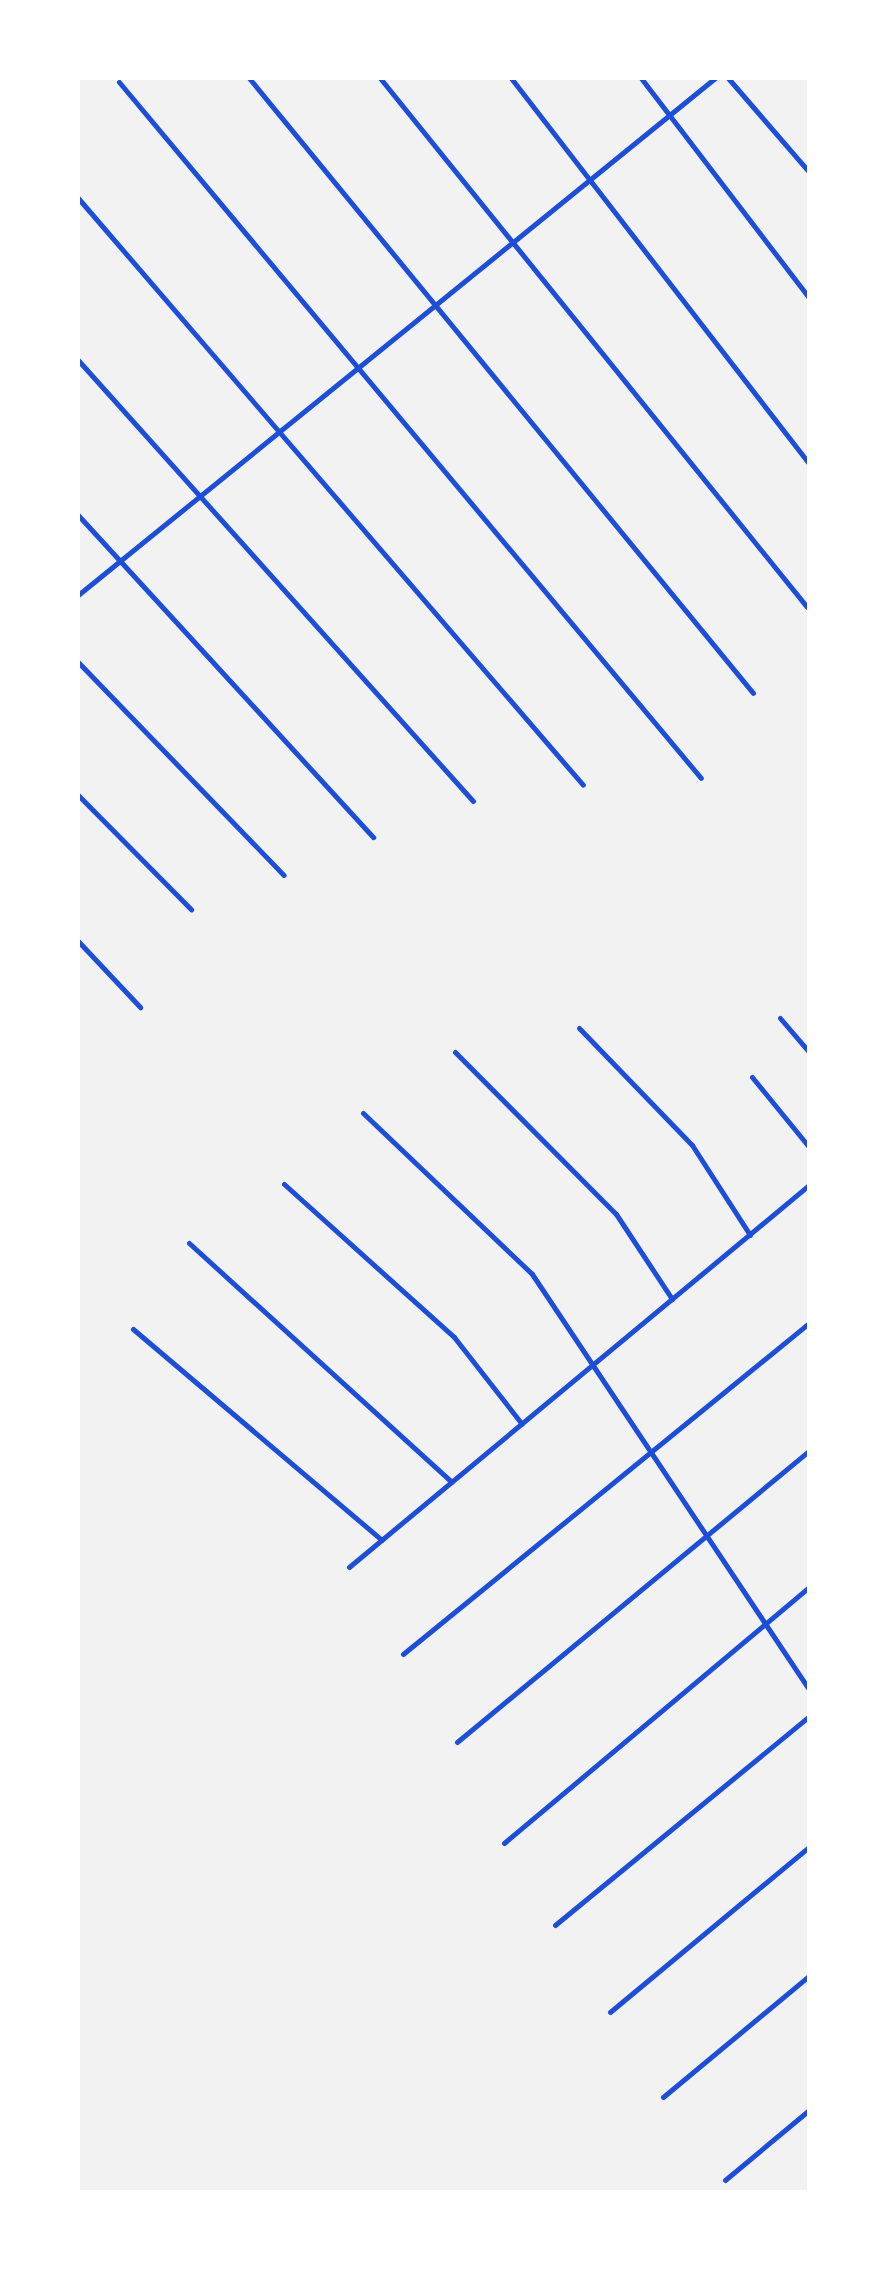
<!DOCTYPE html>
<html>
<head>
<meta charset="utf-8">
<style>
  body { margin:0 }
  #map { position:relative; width:887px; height:2270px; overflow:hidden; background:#f2f2f2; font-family:Montserrat,sans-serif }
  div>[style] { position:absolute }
  .minor>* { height:5px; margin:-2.5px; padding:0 2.5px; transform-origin:2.5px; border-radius:2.5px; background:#1d4ed8 }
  span { translate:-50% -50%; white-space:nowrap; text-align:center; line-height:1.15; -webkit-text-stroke:6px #fff; paint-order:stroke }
  .frame { position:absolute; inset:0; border:80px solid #fff; pointer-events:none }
</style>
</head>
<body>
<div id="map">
  <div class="minor">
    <div style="left:249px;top:78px;width:795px;rotate:50.66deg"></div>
    <div style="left:380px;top:78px;width:680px;rotate:51.09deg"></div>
    <div style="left:511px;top:78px;width:487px;rotate:52.3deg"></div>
    <div style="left:641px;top:78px;width:277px;rotate:52.6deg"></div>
    <div style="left:728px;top:78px;width:124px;rotate:49.2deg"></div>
    <div style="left:119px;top:82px;width:907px;rotate:50.1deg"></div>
    <div style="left:78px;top:198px;width:774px;rotate:49.29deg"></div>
    <div style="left:78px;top:360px;width:592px;rotate:48.15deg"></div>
    <div style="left:78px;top:515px;width:437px;rotate:47.5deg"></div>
    <div style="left:78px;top:595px;width:820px;rotate:-39.06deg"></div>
    <div style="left:78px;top:662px;width:296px;rotate:46deg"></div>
    <div style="left:78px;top:795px;width:161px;rotate:45.3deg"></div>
    <div style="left:78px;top:941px;width:91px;rotate:46.8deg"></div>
    <div style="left:780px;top:1018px;width:45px;rotate:49.5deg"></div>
    <div style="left:579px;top:1028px;width:163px;rotate:46deg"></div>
    <div style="left:692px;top:1145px;width:107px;rotate:57.2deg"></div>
    <div style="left:455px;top:1052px;width:228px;rotate:45.2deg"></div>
    <div style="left:616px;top:1214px;width:102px;rotate:56.6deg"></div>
    <div style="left:752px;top:1077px;width:90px;rotate:50.8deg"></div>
    <div style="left:363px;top:1113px;width:233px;rotate:43.6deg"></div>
    <div style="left:532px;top:1274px;width:499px;rotate:56.3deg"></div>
    <div style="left:284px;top:1184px;width:229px;rotate:42deg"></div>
    <div style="left:454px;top:1337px;width:110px;rotate:52deg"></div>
    <div style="left:189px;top:1243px;width:355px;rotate:42.3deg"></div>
    <div style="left:133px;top:1329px;width:326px;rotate:40.3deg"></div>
    <div style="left:349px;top:1567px;width:598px;rotate:-39.71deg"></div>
    <div style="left:403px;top:1654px;width:524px;rotate:-39.19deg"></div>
    <div style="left:457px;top:1742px;width:457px;rotate:-39.6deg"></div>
    <div style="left:504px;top:1843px;width:398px;rotate:-40deg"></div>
    <div style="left:555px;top:1925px;width:329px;rotate:-39.4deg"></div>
    <div style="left:610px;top:2012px;width:259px;rotate:-39.7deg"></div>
    <div style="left:663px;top:2097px;width:190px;rotate:-39.7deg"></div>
    <div style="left:725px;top:2180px;width:109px;rotate:-39.8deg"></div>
  </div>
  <div class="frame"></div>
</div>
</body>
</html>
